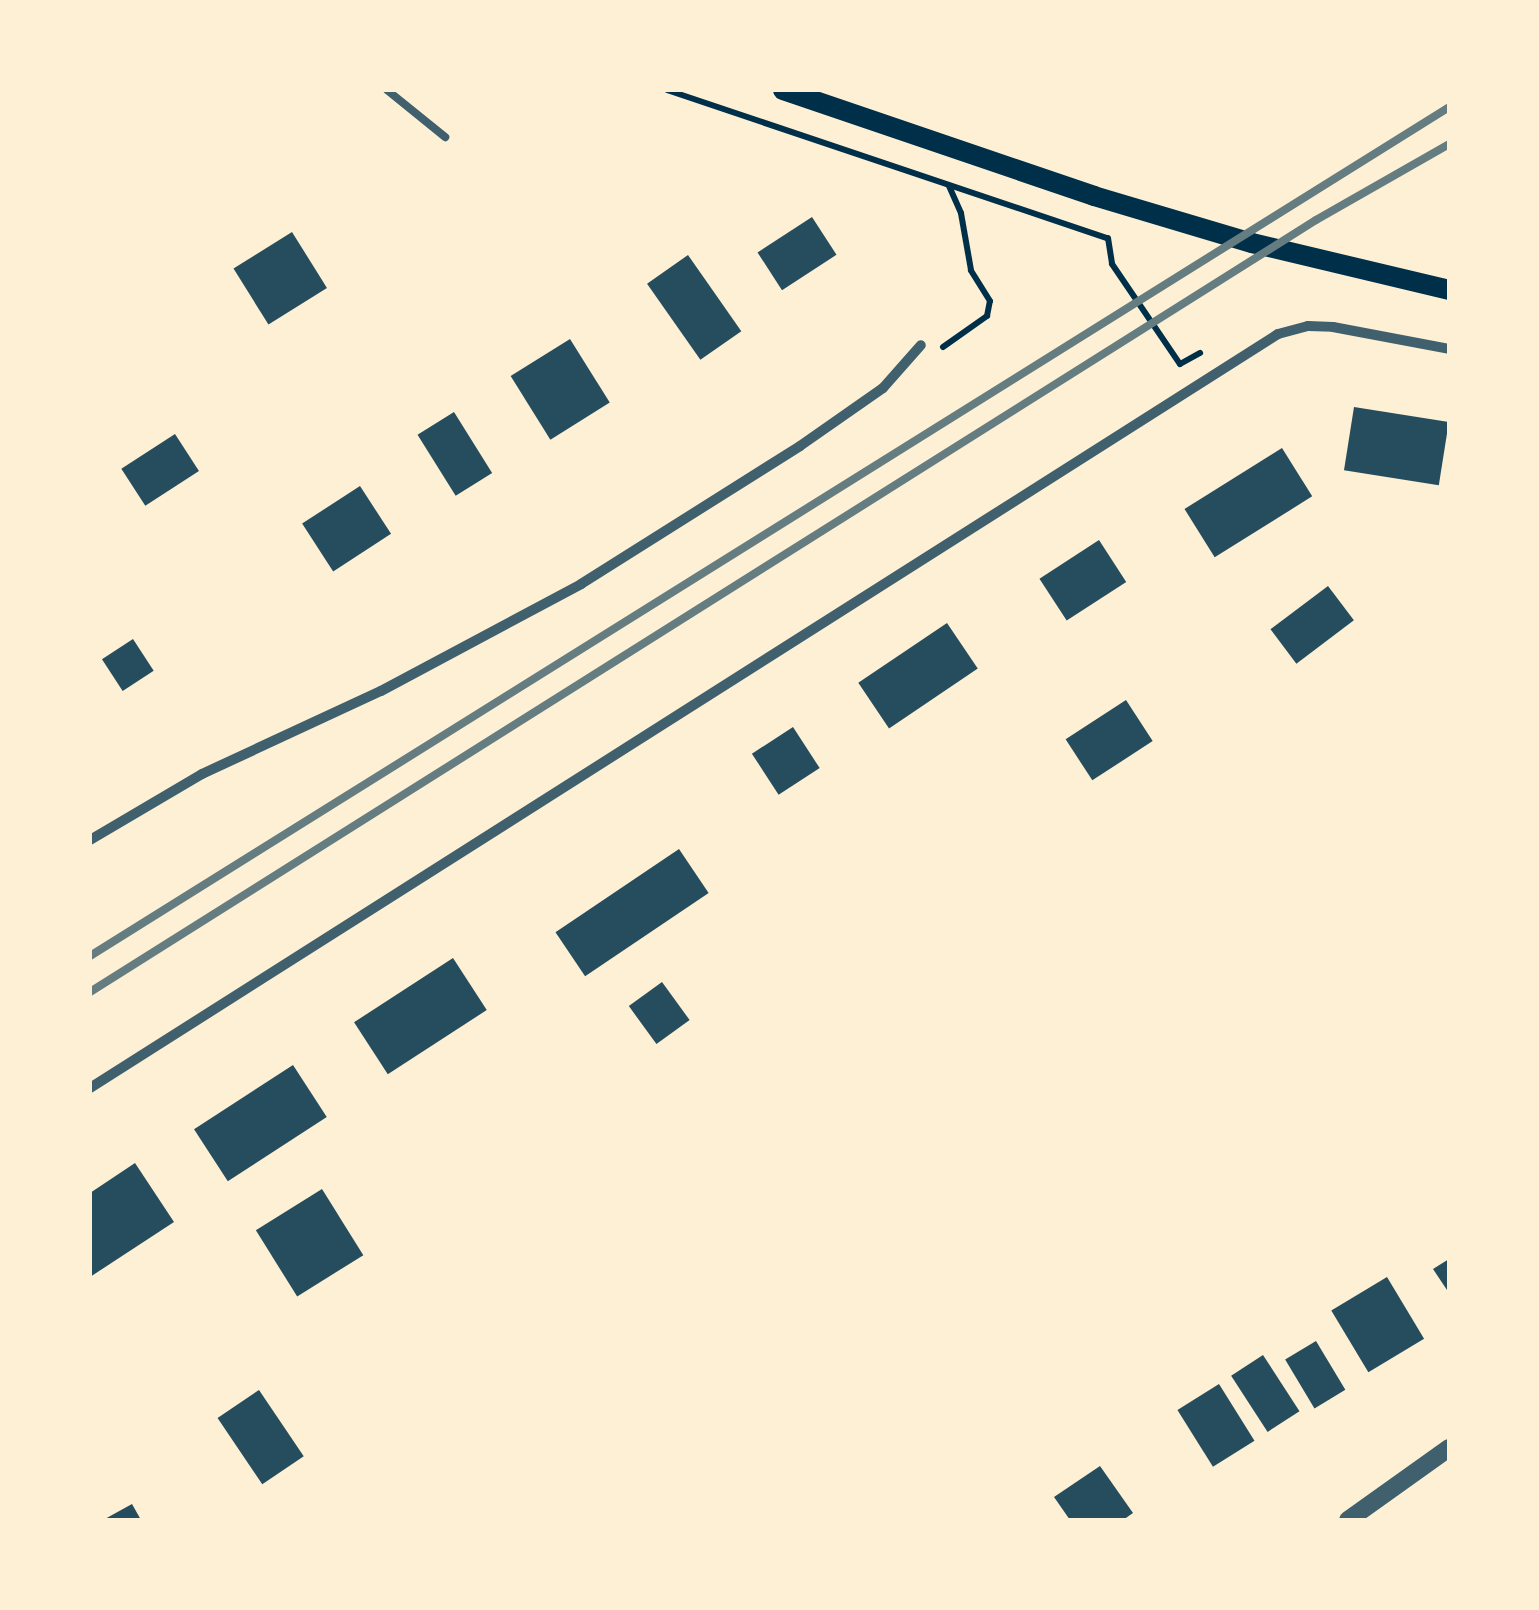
<!DOCTYPE html>
<html>
<head>
<meta charset="utf-8">
<style>
  body { margin:0 }
  #map { position:relative; width:1539px; height:1610px; overflow:hidden; background:#fdf0d5; font-family:"PT Sans",sans-serif }
  div>[style] { position:absolute }
  .building>* { inset:0; background:#264d5e; transform-origin:0 0 }
  .path>* { height:6px; margin:-3px; padding:0 3px; transform-origin:3px; border-radius:3px; background:#003049 }
  .service>* { height:8px; margin:-4px; padding:0 4px; transform-origin:4px; border-radius:4px; background:#3f606c }
  .minor>* { height:10px; margin:-5px; padding:0 5px; transform-origin:5px; border-radius:5px; background:#3f606c }
  .tertiary>* { height:18px; margin:-9px; padding:0 9px; transform-origin:9px; border-radius:9px; background:#3f606c }
  .secondary>* { height:20px; margin:-10px; padding:0 10px; transform-origin:10px; border-radius:10px; background:#003049 }
  .rail>* { height:8px; margin:-4px; padding:0 4px; transform-origin:4px; border-radius:4px; background:#657d81 }
  span { translate:-50% -50%; white-space:nowrap; text-align:center; line-height:1.15; -webkit-text-stroke:10px #fdf0d5; paint-order:stroke }
  .frame { position:absolute; inset:0; border:92px solid #fdf0d5; pointer-events:none }
</style>
</head>
<body>
<div id="map">
  <div class="building">
    <div style="left:812px;top:217px;width:45px;height:65px;rotate:57deg"></div>
    <div style="left:292px;top:232px;width:66px;height:69px;rotate:58deg"></div>
    <div style="left:688px;top:255px;width:93px;height:50px;rotate:55deg"></div>
    <div style="left:570px;top:339px;width:75px;height:70px;rotate:58deg"></div>
    <div style="left:1354px;top:407px;width:96px;height:64px;rotate:9deg"></div>
    <div style="left:454px;top:412px;width:72px;height:43px;rotate:58deg"></div>
    <div style="left:175px;top:434px;width:44px;height:64px;rotate:57deg"></div>
    <div style="left:1282px;top:448px;width:57px;height:115px;rotate:58deg"></div>
    <div style="left:360px;top:486px;width:57px;height:69px;rotate:57deg"></div>
    <div style="left:1099px;top:540px;width:50px;height:71px;rotate:57deg"></div>
    <div style="left:1328px;top:586px;width:43px;height:72px;rotate:53deg"></div>
    <div style="left:947px;top:623px;width:55px;height:107px;rotate:56deg"></div>
    <div style="left:133px;top:639px;width:38px;height:37px;rotate:57deg"></div>
    <div style="left:1126px;top:700px;width:49px;height:72px;rotate:57deg"></div>
    <div style="left:793px;top:727px;width:49px;height:49px;rotate:57deg"></div>
    <div style="left:679px;top:849px;width:53px;height:149px;rotate:56deg"></div>
    <div style="left:453px;top:958px;width:62px;height:118px;rotate:57deg"></div>
    <div style="left:662px;top:982px;width:47px;height:41px;rotate:54deg"></div>
    <div style="left:293px;top:1065px;width:62px;height:118px;rotate:57deg"></div>
    <div style="clip-path:polygon(135px 1163px,174px 1222px,90px 1277px,90px 1193px)"></div>
    <div style="left:322px;top:1189px;width:78px;height:78px;rotate:58deg"></div>
    <div style="clip-path:polygon(1449px 1259px,1449px 1293px,1433px 1269px)"></div>
    <div style="left:1387px;top:1277px;width:72px;height:65px;rotate:59deg"></div>
    <div style="left:1316px;top:1341px;width:57px;height:36px;rotate:59deg"></div>
    <div style="left:1263px;top:1355px;width:67px;height:38px;rotate:57deg"></div>
    <div style="left:1219px;top:1384px;width:67px;height:49px;rotate:58deg"></div>
    <div style="left:259px;top:1390px;width:80px;height:50px;rotate:56deg"></div>
    <div style="clip-path:polygon(1100px 1466px,1133px 1513px,1123px 1520px,1070px 1520px,1054px 1497px)"></div>
    <div style="clip-path:polygon(132px 1504px,141px 1520px,103px 1520px)"></div>
  </div>
  <div class="path">
    <div style="left:667px;top:90px;width:465px;rotate:18.6deg"></div>
    <div style="left:1108px;top:238px;width:26px;rotate:81deg"></div>
    <div style="left:1112px;top:264px;width:121px;rotate:55.8deg"></div>
    <div style="left:1180px;top:364px;width:23px;rotate:-29deg"></div>
    <div style="left:943px;top:347px;width:54px;rotate:-35.2deg"></div>
    <div style="left:987px;top:316px;width:15px;rotate:-79deg"></div>
    <div style="left:990px;top:301px;width:36px;rotate:-122deg"></div>
    <div style="left:971px;top:270px;width:58px;rotate:-100deg"></div>
    <div style="left:961px;top:213px;width:30px;rotate:-114deg"></div>
  </div>
  <div class="service">
    <div style="left:387px;top:90px;width:75px;rotate:39deg"></div>
  </div>
  <div class="minor">
    <div style="left:90px;top:840px;width:130px;rotate:-30.5deg"></div>
    <div style="left:202px;top:774px;width:197px;rotate:-24.9deg"></div>
    <div style="left:381px;top:691px;width:227px;rotate:-28.1deg"></div>
    <div style="left:581px;top:584px;width:259px;rotate:-32.2deg"></div>
    <div style="left:800px;top:446px;width:101px;rotate:-34.9deg"></div>
    <div style="left:883px;top:388px;width:57px;rotate:-48.5deg"></div>
    <div style="left:90px;top:1088px;width:1407px;rotate:-32.4deg"></div>
    <div style="left:1278px;top:334px;width:31px;rotate:-15deg"></div>
    <div style="left:1308px;top:326px;width:25px;rotate:2deg"></div>
    <div style="left:1333px;top:327px;width:118px;rotate:10.7deg"></div>
  </div>
  <div class="tertiary">
    <div style="left:1348px;top:1520px;width:124px;rotate:-35.5deg"></div>
  </div>
  <div class="secondary">
    <div style="left:783px;top:90px;width:329px;rotate:18.8deg"></div>
    <div style="left:1094px;top:196px;width:165px;rotate:16.6deg"></div>
    <div style="left:1252px;top:243px;width:203px;rotate:13.4deg"></div>
  </div>
  <div class="rail">
    <div style="left:90px;top:956px;width:1602px;rotate:-31.99deg"></div>
    <div style="left:90px;top:992px;width:1449px;rotate:-32.2deg"></div>
    <div style="left:1316px;top:220px;width:153px;rotate:-29.7deg"></div>
  </div>
  <div class="frame"></div>
</div>
</body>
</html>
